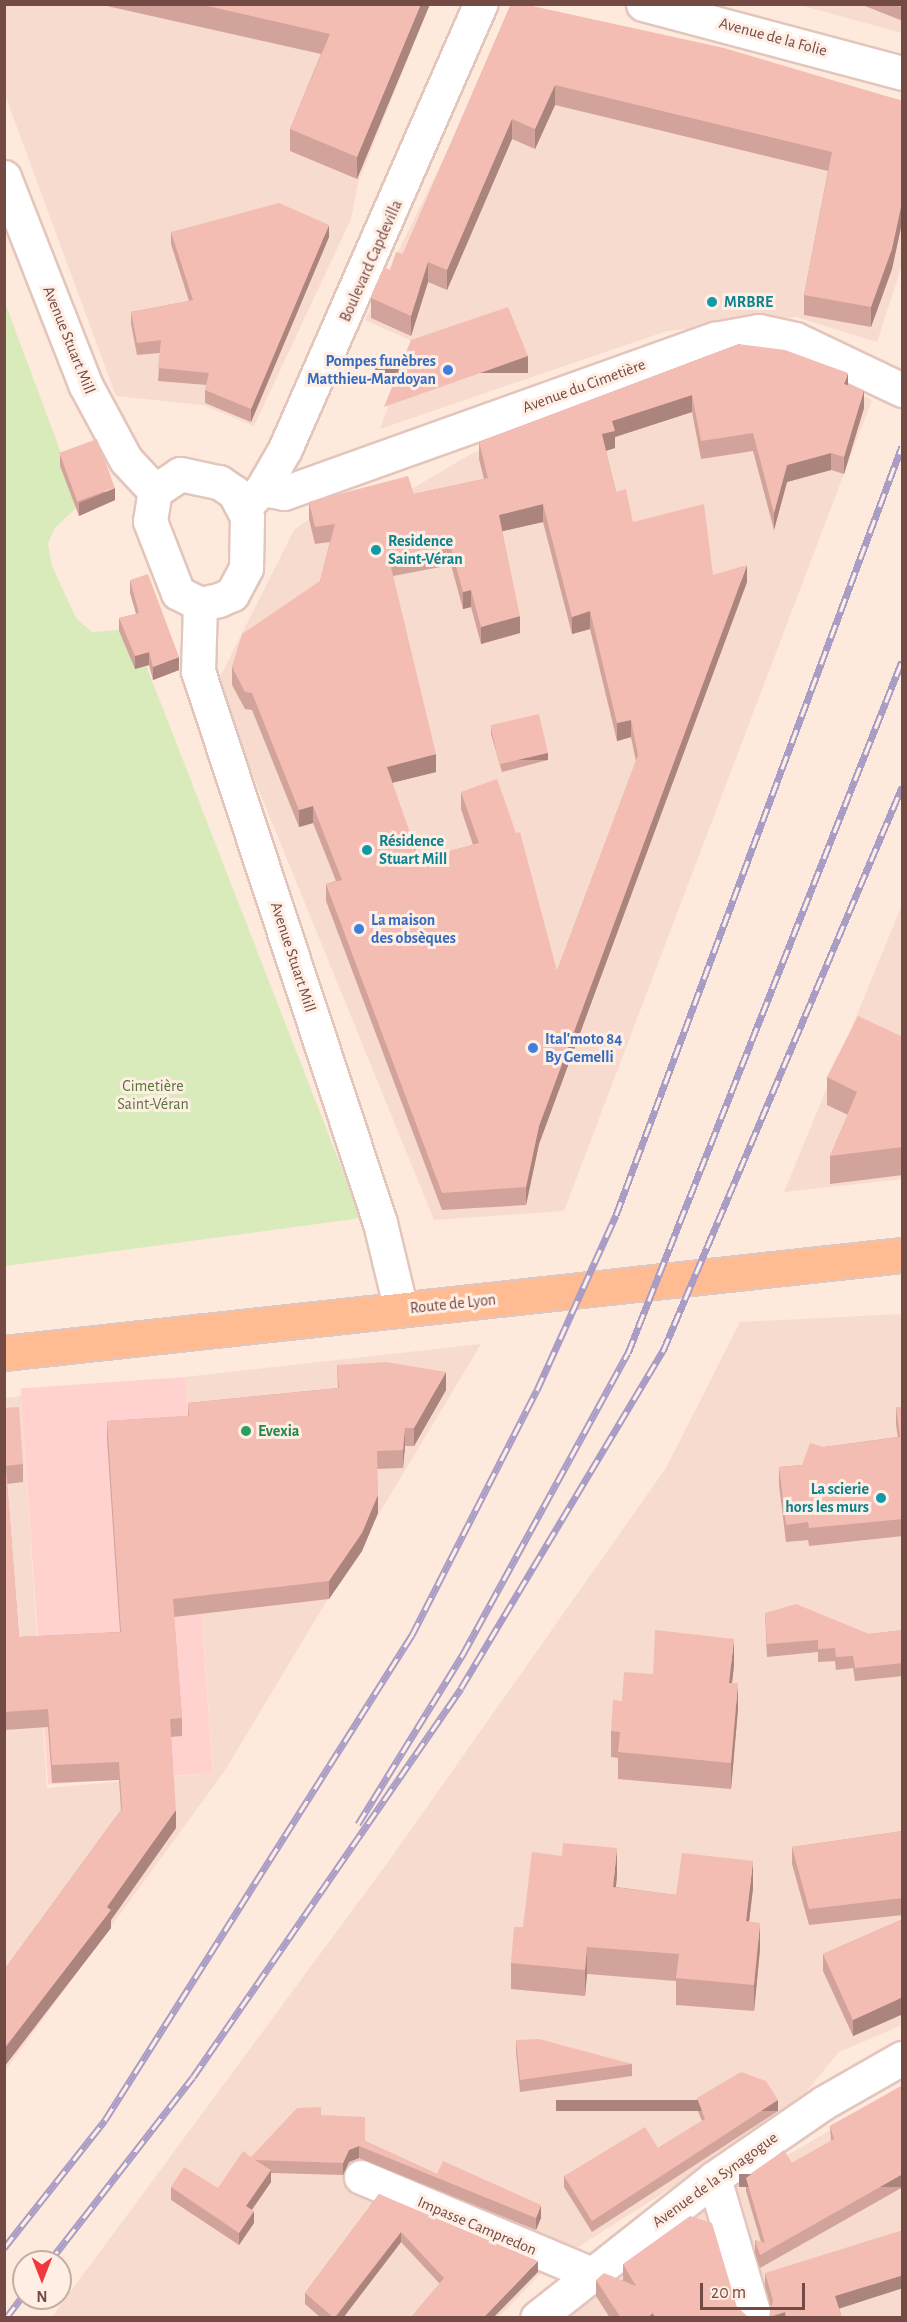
<!DOCTYPE html>
<html>
<head>
<meta charset="utf-8">
<style>
  body { margin:0 }
  #map { position:relative; width:907px; height:2322px; overflow:hidden; background:#fee9dd; font-family:"Alegreya Sans",sans-serif }
  div>[style] { position:absolute }
  .residential>* { inset:0; background:#f7dbce }
  .commercial>* { inset:0; background:#ffd2d0; transform-origin:0 0 }
  .green>* { inset:0; background:#daebbb }
  .roads { filter:drop-shadow(2px 0 #e3c5bc) drop-shadow(-2px 0 #e3c5bc) drop-shadow(0 2px #e3c5bc) drop-shadow(0 -2px #e3c5bc) }
  .street>* { height:33px; margin:-16.5px; padding:0 16.5px; transform-origin:16.5px; border-radius:16.5px; background:#fff }
  .secondary>* { height:33px; margin:-16.5px; padding:0 16.5px; transform-origin:16.5px; border-radius:16.5px; background:#fff }
  .primary>* { height:33px; margin:-16.5px; padding:0 16.5px; transform-origin:16.5px; border-radius:16.5px; background:#ffbc92 }
  .rail>* { height:7px; margin-top:-3.5px; transform-origin:0; background:repeating-linear-gradient(90deg,#ffeee4 0 14px,#a99dc6 0 28px); box-sizing:border-box; border-block:2px solid #a99dc6 }
  .wall>* { inset:0; background:#d2a39a }
  .shaded-wall>* { inset:0; background:#ab847d; transform-origin:0 0 }
  .building>* { inset:0; background:#f4bdb3; transform-origin:0 0 }
  .dots>* { width:16px; height:16px; translate:-50% -50%; box-sizing:border-box; border:3px solid #ffeee4; border-radius:50% }
  span { translate:-50% -50%; white-space:nowrap; text-align:center; line-height:1.15; -webkit-text-stroke:6px #ffeee4; paint-order:stroke }
  .street-label { font-size:16px; color:#744a45 }
  .culture-label { font-size:16px; color:#0d838f; font-weight:700 }
  .left { translate:0 -50%; text-align:left }
  .right { translate:-100% -50%; text-align:right }
  .shop-label { font-size:16px; color:#366cbe; font-weight:700 }
  .park-label { font-size:16px; color:#59753a }
  .leisure-label { font-size:16px; color:#27864d; font-weight:700 }
  .frame { position:absolute; inset:0; border:6px solid #744a45; pointer-events:none }
  .north { position:absolute; left:12px; top:2250px; width:60px; height:60px; box-sizing:border-box; background:#ffeee4; border:2px solid #c7aca4; border-radius:50%; rotate:180deg; font-size:16px; font-weight:700; line-height:24px; text-align:center; color:#744a45 }
  .north::after { content:''; display:block; margin:auto; width:21px; height:27px; background:#f0393d; clip-path:polygon(50% 0,100% 100%,50% 72%,0 100%) }
  .scale { position:absolute; left:700px; top:2283px; width:105px; height:27px; box-sizing:border-box; border:3px solid #744a45; border-top:0; padding-left:8px; font-size:18px; line-height:21px; white-space:nowrap; color:#744a45; -webkit-text-stroke:4px #ffeee4; paint-order:stroke }
</style>
</head>
<body>
<div id="map">
  <div class="residential">
    <div style="clip-path:polygon(430px 4px,358px 183px,351px 219px,254px 426px,203px 405px,116px 396px,5px 95px,5px 5px)"></div>
    <div style="clip-path:polygon(800px 5px,902px 5px,902px 33px)"></div>
    <div style="clip-path:polygon(508px 26px,902px 114px,902px 265px,877px 342px,796px 317px,667px 331px,380px 429px,412px 341px,365px 320px)"></div>
    <div style="clip-path:polygon(781px 355px,872px 400px,564px 1211px,434px 1220px,216px 685px,294px 530px,308px 520px,410px 490px,471px 454px,725px 359px)"></div>
    <div style="clip-path:polygon(902px 905px,902px 1179px,784px 1192px)"></div>
    <div style="clip-path:polygon(902px 1314px,902px 2025px,839px 2052px,788px 2114px,548px 2266px,499px 2317px,51px 2318px,391px 1858px,666px 1468px,740px 1322px)"></div>
    <div style="clip-path:polygon(481px 1344px,224px 1772px,5px 2071px,5px 1398px,21px 1396px,47px 1788px,213px 1773px,185px 1377px)"></div>
    <div style="clip-path:polygon(902px 2088px,902px 2317px,568px 2318px,732px 2188px)"></div>
  </div>
  <div class="commercial">
    <div style="left:185px;top:1377px;width:397px;height:165px;rotate:86deg"></div>
  </div>
  <div class="green">
    <div style="clip-path:polygon(4px 300px,80px 504px,54px 529px,48px 544px,52px 566px,76px 618px,92px 632px,132px 629px,361px 1218px,5px 1266px)"></div>
  </div>
  <div class="roads">
    <div class="street">
      <div style="left:262px;top:489px;width:22px;rotate:10deg"></div>
      <div style="left:284px;top:493px;width:458px;rotate:-19.7deg"></div>
      <div style="left:715px;top:339px;width:44px;rotate:-10.5deg"></div>
      <div style="left:758px;top:331px;width:38px;rotate:12deg"></div>
      <div style="left:795px;top:339px;width:119px;rotate:25.5deg"></div>
      <div style="left:361px;top:2177px;width:251px;rotate:22.8deg"></div>
      <div style="left:714px;top:2178px;width:146px;rotate:73.7deg"></div>
      <div style="left:537px;top:2318px;width:226px;rotate:-38.3deg"></div>
      <div style="left:714px;top:2178px;width:132px;rotate:-34.5deg"></div>
      <div style="left:823px;top:2103px;width:91px;rotate:-29.7deg"></div>
    </div>
    <div class="secondary">
      <div style="left:643px;top:4px;width:268px;rotate:14.9deg"></div>
      <div style="left:4px;top:177px;width:222px;rotate:68.6deg"></div>
      <div style="left:85px;top:384px;width:86px;rotate:61.7deg"></div>
      <div style="left:126px;top:460px;width:42px;rotate:46.9deg"></div>
      <div style="left:180px;top:474px;width:40px;rotate:12deg"></div>
      <div style="left:219px;top:482px;width:18px;rotate:34deg"></div>
      <div style="left:234px;top:492px;width:27px;rotate:62deg"></div>
      <div style="left:247px;top:516px;width:52px;rotate:91.1deg"></div>
      <div style="left:246px;top:568px;width:30px;rotate:118deg"></div>
      <div style="left:232px;top:594px;width:14px;rotate:155deg"></div>
      <div style="left:219px;top:600px;width:19px;rotate:168deg"></div>
      <div style="left:200px;top:604px;width:25px;rotate:-153deg"></div>
      <div style="left:178px;top:593px;width:77px;rotate:-111.3deg"></div>
      <div style="left:150px;top:521px;width:30px;rotate:-81deg"></div>
      <div style="left:155px;top:491px;width:30px;rotate:-34deg"></div>
      <div style="left:244px;top:507px;width:25px;rotate:-45deg"></div>
      <div style="left:262px;top:489px;width:46px;rotate:-60.1deg"></div>
      <div style="left:285px;top:449px;width:486px;rotate:-66.3deg"></div>
      <div style="left:200px;top:604px;width:67px;rotate:91.7deg"></div>
      <div style="left:198px;top:671px;width:581px;rotate:71.75deg"></div>
      <div style="left:380px;top:1223px;width:89px;rotate:76.4deg"></div>
    </div>
    <div class="primary">
      <div style="left:4px;top:1353px;width:903px;rotate:-6.23deg"></div>
    </div>
  </div>
  <div class="rail">
    <div style="left:358px;top:1824px;width:200px;rotate:-58.3deg"></div>
    <div style="left:463px;top:1654px;width:343px;rotate:-61.3deg"></div>
    <div style="left:628px;top:1353px;width:744px;rotate:-68.4deg"></div>
    <div style="left:4px;top:2248px;width:163px;rotate:-51.7deg"></div>
    <div style="left:105px;top:2120px;width:574px;rotate:-57.67deg"></div>
    <div style="left:412px;top:1635px;width:275px;rotate:-63deg"></div>
    <div style="left:537px;top:1390px;width:192px;rotate:-65.7deg"></div>
    <div style="left:616px;top:1215px;width:820px;rotate:-69.6deg"></div>
    <div style="left:49px;top:2262px;width:234px;rotate:-52.1deg"></div>
    <div style="left:193px;top:2077px;width:472px;rotate:-55.4deg"></div>
    <div style="left:461px;top:1688px;width:393px;rotate:-59.1deg"></div>
    <div style="left:663px;top:1351px;width:613px;rotate:-67.03deg"></div>
    <div style="left:6px;top:2318px;width:30px;rotate:-53deg"></div>
  </div>
  <div class="wall">
    <div style="clip-path:polygon(98px 4px,430px 4px,357px 179px,290px 151px,290px 129px,321px 54px)"></div>
    <div style="clip-path:polygon(511px 4px,903px 101px,903px 218px,892px 269px,871px 327px,804px 315px,804px 295px,828px 171px,555px 105px,535px 149px,512px 139px,447px 290px,428px 282px,411px 336px,371px 318px,371px 298px,390px 270px,403px 254px)"></div>
    <div style="clip-path:polygon(860px 4px,903px 4px,903px 21px)"></div>
    <div style="clip-path:polygon(171px 232px,329px 237px,251px 422px,205px 403px,205px 390px,207px 385px,158px 381px,160px 353px,137px 355px,131px 324px,131px 312px,189px 301px,171px 244px)"></div>
    <div style="clip-path:polygon(evenodd,739px 344px,848px 385px,864px 408px,844px 474px,831px 470px,787px 482px,774px 530px,753px 451px,701px 459px,692px 412px,615px 437px,615px 448px,606px 451px,616px 492px,633px 522px,713px 575px,747px 582px,539px 1144px,526px 1205px,442px 1210px,326px 901px,326px 884px,336px 881px,313px 823px,299px 827px,252px 710px,245px 709px,232px 685px,232px 667px,320px 581px,330px 542px,315px 544px,309px 519px,309px 502px,414px 494px,484px 479px,479px 459px,479px 442px,739px 344px,543px 522px,572px 634px,590px 629px,617px 741px,631px 737px,636px 761px,557px 971px,461px 792px,461px 809px,473px 845px,419px 859px,392px 783px,436px 772px,393px 576px,451px 565px,463px 609px,471px 607px,481px 644px,520px 633px,502px 531px,543px 522px)"></div>
    <div style="clip-path:polygon(60px 454px,115px 500px,79px 516px,60px 466px)"></div>
    <div style="clip-path:polygon(130px 580px,179px 670px,153px 680px,149px 665px,135px 669px,119px 631px,119px 618px,136px 614px,130px 593px)"></div>
    <div style="clip-path:polygon(491px 727px,548px 760px,502px 772px,491px 734px)"></div>
    <div style="clip-path:polygon(903px 1037px,903px 1175px,830px 1184px,830px 1156px,848px 1115px,827px 1105px,827px 1077px)"></div>
    <div style="clip-path:polygon(337px 1365px,446px 1390px,414px 1446px,405px 1446px,403px 1468px,377px 1469px,378px 1513px,362px 1551px,329px 1599px,174px 1617px,182px 1718px,182px 1736px,171px 1737px,176px 1828px,111px 1920px,111px 1928px,4px 2067px,4px 1970px,121px 1810px,119px 1780px,52px 1783px,48px 1727px,4px 1730px,4px 1408px,23px 1464px,23px 1482px,7px 1484px,19px 1637px,120px 1632px,107px 1439px,107px 1421px,188px 1416px,188px 1403px,338px 1388px)"></div>
    <div style="clip-path:polygon(896px 1407px,903px 1407px,903px 1536px,809px 1546px,808px 1540px,786px 1542px,779px 1485px,779px 1467px,802px 1465px,824px 1447px,898px 1437px,896px 1425px)"></div>
    <div style="clip-path:polygon(765px 1613px,869px 1634px,903px 1630px,903px 1676px,855px 1681px,853px 1668px,836px 1670px,835px 1661px,818px 1662px,818px 1652px,767px 1657px)"></div>
    <div style="clip-path:polygon(734px 1665px,732px 1683px,738px 1709px,731px 1789px,618px 1779px,618px 1758px,611px 1757px,611px 1731px,622px 1701px,653px 1674px)"></div>
    <div style="clip-path:polygon(903px 1831px,903px 1915px,809px 1925px,792px 1864px,792px 1847px)"></div>
    <div style="clip-path:polygon(617px 1875px,616px 1887px,676px 1895px,753px 1888px,749px 1921px,760px 1949px,754px 2011px,676px 2005px,676px 1981px,587px 1974px,585px 1996px,511px 1989px,511px 1963px,523px 1927px)"></div>
    <div style="clip-path:polygon(903px 1919px,903px 2014px,853px 2036px,823px 1971px,823px 1954px)"></div>
    <div style="clip-path:polygon(516px 2040px,632px 2064px,632px 2076px,520px 2092px,516px 2052px)"></div>
    <div style="clip-path:polygon(903px 2086px,903px 2187px,760px 2268px,755px 2253px,755px 2240px,761px 2242px,746px 2191px,746px 2178px,792px 2163px,831px 2141px,830px 2126px)"></div>
    <div style="clip-path:polygon(697px 2098px,778px 2111px,592px 2232px,564px 2187px,564px 2176px,658px 2148px,702px 2121px,697px 2109px)"></div>
    <div style="clip-path:polygon(321px 2115px,365px 2141px,437px 2174px,541px 2218px,536px 2230px,359px 2158px,349px 2162px,343px 2175px,271px 2173px,271px 2182px,252px 2210px,254px 2223px,239px 2245px,171px 2200px,171px 2187px,218px 2188px,251px 2157px)"></div>
    <div style="clip-path:polygon(379px 2194px,538px 2272px,439px 2283px,401px 2242px,343px 2318px,321px 2318px,305px 2304px,305px 2293px)"></div>
    <div style="clip-path:polygon(623px 2264px,737px 2307px,749px 2318px,610px 2318px,596px 2296px,596px 2280px,623px 2280px)"></div>
    <div style="clip-path:polygon(765px 2273px,903px 2288px,839px 2308px,842px 2318px,769px 2318px,771px 2307px,765px 2286px)"></div>
  </div>
  <div class="shaded-wall">
    <div style="clip-path:polygon(421px 4px,430px 4px,357px 179px,357px 157px)"></div>
    <div style="clip-path:polygon(555px 85px,555px 105px,535px 149px,535px 129px)"></div>
    <div style="clip-path:polygon(512px 119px,512px 139px,447px 290px,447px 270px)"></div>
    <div style="clip-path:polygon(903px 198px,903px 218px,892px 269px,871px 327px,871px 307px)"></div>
    <div style="clip-path:polygon(329px 225px,329px 237px,251px 422px,251px 409px)"></div>
    <div style="clip-path:polygon(428px 262px,428px 282px,411px 336px,411px 316px)"></div>
    <div style="left:528px;top:356px;width:17px;height:153px;rotate:90deg"></div>
    <div style="clip-path:polygon(848px 373px,848px 390px,844px 384px)"></div>
    <div style="clip-path:polygon(864px 390px,864px 408px,844px 474px,844px 457px)"></div>
    <div style="clip-path:polygon(692px 395px,692px 412px,615px 437px,615px 448px,602px 452px,602px 434px,612px 421px)"></div>
    <div style="clip-path:polygon(831px 453px,831px 470px,787px 482px,774px 530px,774px 513px,787px 465px)"></div>
    <div style="clip-path:polygon(115px 488px,115px 500px,79px 516px,79px 503px)"></div>
    <div style="clip-path:polygon(543px 504px,543px 522px,499px 532px,499px 515px)"></div>
    <div style="clip-path:polygon(747px 565px,747px 582px,539px 1144px,526px 1205px,526px 1187px,539px 1126px)"></div>
    <div style="clip-path:polygon(471px 590px,471px 607px,463px 609px,463px 592px)"></div>
    <div style="clip-path:polygon(590px 611px,590px 629px,572px 634px,572px 617px)"></div>
    <div style="clip-path:polygon(520px 616px,520px 633px,481px 644px,481px 627px)"></div>
    <div style="clip-path:polygon(149px 652px,149px 665px,135px 669px,135px 656px)"></div>
    <div style="clip-path:polygon(179px 657px,179px 670px,153px 680px,153px 667px)"></div>
    <div style="clip-path:polygon(631px 720px,631px 737px,617px 741px,617px 723px)"></div>
    <div style="left:548px;top:753px;width:7px;height:48px;rotate:90deg"></div>
    <div style="clip-path:polygon(436px 754px,436px 772px,387px 784px,387px 767px)"></div>
    <div style="clip-path:polygon(313px 806px,313px 823px,299px 827px,299px 810px)"></div>
    <div style="clip-path:polygon(446px 1372px,446px 1390px,414px 1446px,414px 1428px)"></div>
    <div style="clip-path:polygon(405px 1428px,405px 1446px,403px 1468px,403px 1450px)"></div>
    <div style="clip-path:polygon(378px 1495px,378px 1513px,362px 1551px,329px 1599px,329px 1581px)"></div>
    <div style="clip-path:polygon(734px 1639px,734px 1665px,729px 1709px,729px 1683px)"></div>
    <div style="clip-path:polygon(738px 1683px,738px 1709px,731px 1789px,731px 1763px)"></div>
    <div style="clip-path:polygon(176px 1810px,176px 1828px,111px 1920px,111px 1928px,4px 2067px,4px 2049px)"></div>
    <div style="clip-path:polygon(617px 1848px,617px 1875px,613px 1914px,613px 1887px)"></div>
    <div style="clip-path:polygon(753px 1861px,753px 1888px,746px 1948px,746px 1921px)"></div>
    <div style="clip-path:polygon(760px 1923px,760px 1949px,754px 2011px,754px 1985px)"></div>
    <div style="clip-path:polygon(587px 1947px,587px 1974px,585px 1996px,585px 1970px)"></div>
    <div style="clip-path:polygon(903px 1997px,903px 2014px,853px 2036px,853px 2020px)"></div>
    <div style="left:778px;top:2100px;width:11px;height:222px;rotate:90deg"></div>
    <div style="clip-path:polygon(359px 2146px,359px 2158px,349px 2162px,343px 2175px,343px 2163px,349px 2150px)"></div>
    <div style="clip-path:polygon(271px 2170px,271px 2182px,246px 2218px,246px 2206px)"></div>
    <div style="left:903px;top:2174px;width:13px;height:164px;rotate:90deg"></div>
    <div style="clip-path:polygon(541px 2205px,541px 2218px,536px 2230px,536px 2218px)"></div>
    <div style="clip-path:polygon(254px 2211px,254px 2223px,239px 2245px,239px 2233px)"></div>
    <div style="clip-path:polygon(401px 2232px,401px 2242px,343px 2318px,335px 2318px)"></div>
    <div style="clip-path:polygon(538px 2261px,538px 2272px,493px 2318px,483px 2318px)"></div>
    <div style="clip-path:polygon(903px 2275px,903px 2288px,835px 2310px,835px 2296px)"></div>
    <div style="clip-path:polygon(785px 2312px,785px 2318px,769px 2318px)"></div>
    <div style="clip-path:polygon(653px 2313px,653px 2318px,647px 2318px)"></div>
  </div>
  <div class="building">
    <div style="clip-path:polygon(199px 4px,421px 4px,357px 157px,290px 129px,330px 34px)"></div>
    <div style="clip-path:polygon(511px 4px,523px 4px,724px 48px,903px 101px,903px 198px,892px 249px,871px 307px,804px 295px,832px 152px,555px 85px,535px 129px,512px 119px,447px 270px,428px 262px,411px 316px,371px 298px,384px 267px,390px 270px,396px 252px,403px 254px)"></div>
    <div style="clip-path:polygon(893px 4px,903px 4px,903px 8px)"></div>
    <div style="clip-path:polygon(279px 203px,329px 225px,251px 409px,205px 390px,209px 373px,158px 368px,161px 340px,137px 343px,131px 312px,193px 300px,171px 232px)"></div>
    <div style="clip-path:polygon(508px 307px,528px 356px,384px 407px,411px 340px)"></div>
    <div style="clip-path:polygon(evenodd,739px 344px,785px 350px,848px 373px,844px 384px,864px 390px,844px 457px,831px 453px,787px 465px,774px 513px,753px 433px,701px 441px,692px 395px,612px 421px,615px 431px,602px 434px,616px 492px,626px 489px,633px 522px,704px 504px,713px 575px,747px 565px,539px 1126px,526px 1187px,442px 1193px,326px 884px,342px 880px,313px 806px,299px 810px,252px 693px,245px 692px,232px 667px,242px 634px,320px 581px,335px 524px,315px 527px,309px 502px,408px 476px,414px 494px,488px 478px,479px 442px,739px 344px,543px 504px,572px 617px,590px 611px,617px 723px,631px 720px,638px 755px,557px 971px,520px 832px,516px 833px,497px 779px,461px 792px,479px 843px,419px 859px,387px 767px,436px 754px,389px 559px,451px 548px,463px 592px,471px 590px,481px 627px,520px 616px,499px 515px,543px 504px)"></div>
    <div style="left:97px;top:439px;width:52px;height:40px;rotate:70deg"></div>
    <div style="clip-path:polygon(148px 574px,179px 657px,153px 667px,149px 652px,135px 656px,119px 618px,139px 613px,130px 580px)"></div>
    <div style="left:539px;top:714px;width:40px;height:50px;rotate:77deg"></div>
    <div style="clip-path:polygon(858px 1016px,903px 1037px,903px 1147px,830px 1156px,857px 1092px,827px 1077px)"></div>
    <div style="clip-path:polygon(386px 1362px,446px 1372px,414px 1428px,405px 1428px,403px 1450px,377px 1451px,378px 1495px,362px 1533px,329px 1581px,173px 1599px,182px 1718px,170px 1719px,176px 1810px,107px 1907px,111px 1910px,4px 2049px,4px 1970px,122px 1809px,119px 1762px,52px 1765px,48px 1709px,4px 1712px,4px 1408px,19px 1407px,23px 1464px,6px 1466px,19px 1637px,121px 1632px,107px 1421px,189px 1416px,188px 1403px,339px 1388px,337px 1365px)"></div>
    <div style="clip-path:polygon(896px 1407px,903px 1407px,903px 1519px,809px 1528px,808px 1522px,786px 1525px,779px 1467px,802px 1465px,810px 1443px,824px 1447px,900px 1437px)"></div>
    <div style="clip-path:polygon(796px 1604px,869px 1634px,903px 1630px,903px 1663px,855px 1668px,853px 1656px,836px 1657px,835px 1648px,818px 1649px,818px 1640px,767px 1644px,765px 1613px)"></div>
    <div style="clip-path:polygon(655px 1630px,734px 1639px,729px 1683px,738px 1683px,731px 1763px,618px 1752px,620px 1732px,611px 1731px,613px 1700px,622px 1701px,624px 1672px,653px 1674px)"></div>
    <div style="clip-path:polygon(903px 1831px,903px 1898px,809px 1909px,792px 1847px)"></div>
    <div style="clip-path:polygon(563px 1843px,617px 1848px,613px 1887px,676px 1895px,682px 1853px,753px 1861px,746px 1921px,760px 1923px,754px 1985px,676px 1978px,679px 1954px,587px 1947px,585px 1970px,511px 1963px,514px 1927px,523px 1927px,532px 1852px,562px 1856px)"></div>
    <div style="clip-path:polygon(903px 1919px,903px 1997px,853px 2020px,823px 1954px)"></div>
    <div style="clip-path:polygon(539px 2039px,632px 2064px,520px 2080px,516px 2040px)"></div>
    <div style="clip-path:polygon(741px 2072px,766px 2081px,778px 2100px,592px 2221px,564px 2176px,645px 2127px,658px 2148px,705px 2119px,697px 2098px)"></div>
    <div style="clip-path:polygon(901px 2086px,903px 2086px,903px 2174px,760px 2255px,755px 2240px,765px 2243px,746px 2178px,784px 2150px,792px 2163px,834px 2139px,830px 2126px)"></div>
    <div style="clip-path:polygon(321px 2107px,321px 2115px,365px 2117px,365px 2141px,437px 2174px,443px 2161px,541px 2205px,536px 2218px,359px 2146px,349px 2150px,343px 2163px,255px 2160px,271px 2170px,246px 2206px,254px 2211px,239px 2233px,171px 2187px,184px 2167px,218px 2188px,243px 2151px,251px 2157px,297px 2108px)"></div>
    <div style="clip-path:polygon(379px 2194px,538px 2261px,483px 2318px,410px 2318px,444px 2278px,401px 2232px,334px 2318px,305px 2293px)"></div>
    <div style="clip-path:polygon(690px 2216px,712px 2223px,737px 2307px,749px 2318px,656px 2318px,653px 2313px,647px 2318px,621px 2318px,596px 2280px,604px 2273px,636px 2286px,623px 2264px)"></div>
    <div style="clip-path:polygon(903px 2230px,903px 2275px,835px 2296px,842px 2318px,787px 2318px,785px 2312px,769px 2317px,773px 2300px,765px 2273px)"></div>
  </div>
  <div class="dots">
    <div style="left:712px;top:302px;background:#0f9aa8"></div>
    <div style="left:448px;top:370px;background:#3f7fe0"></div>
    <div style="left:376px;top:550px;background:#0f9aa8"></div>
    <div style="left:367px;top:850px;background:#0f9aa8"></div>
    <div style="left:359px;top:929px;background:#3f7fe0"></div>
    <div style="left:533px;top:1048px;background:#3f7fe0"></div>
    <div style="left:246px;top:1431px;background:#2e9e5b"></div>
    <div style="left:881px;top:1498px;background:#0f9aa8"></div>
  </div>
  <div class="street-label">
    <span style="left:773px;top:37px;rotate:15deg">Avenue de la Folie</span>
    <span style="left:371px;top:261px;rotate:-66deg">Boulevard Capdevilla</span>
    <span style="left:69px;top:340px;rotate:68deg">Avenue Stuart Mill</span>
    <span style="left:584px;top:386px;rotate:-20deg">Avenue du Cimetière</span>
    <span style="left:293px;top:957px;rotate:72deg">Avenue Stuart Mill</span>
    <span style="left:453px;top:1304px;rotate:-6deg">Route de Lyon</span>
    <span style="left:715px;top:2180px;rotate:-36deg">Avenue de la Synagogue</span>
    <span style="left:477px;top:2226px;rotate:23deg">Impasse Campredon</span>
  </div>
  <div class="culture-label">
    <span class="left" style="left:724px;top:302px">MRBRE</span>
    <span class="left" style="left:388px;top:550px">Residence<br>Saint-Véran</span>
    <span class="left" style="left:379px;top:850px">Résidence<br>Stuart Mill</span>
    <span class="right" style="left:869px;top:1498px">La scierie<br>hors les murs</span>
  </div>
  <div class="shop-label">
    <span class="right" style="left:436px;top:370px">Pompes funèbres<br>Matthieu-Mardoyan</span>
    <span class="left" style="left:371px;top:929px">La maison<br>des obsèques</span>
    <span class="left" style="left:545px;top:1048px">Ital'moto 84<br>By Gemelli</span>
  </div>
  <div class="park-label">
    <span style="left:153px;top:1095px">Cimetière<br>Saint-Véran</span>
  </div>
  <div class="leisure-label">
    <span class="left" style="left:258px;top:1431px">Evexia</span>
  </div>
  <div class="frame"></div>
  <div class="north">N</div>
  <div class="scale">20 m</div>
</div>
</body>
</html>
